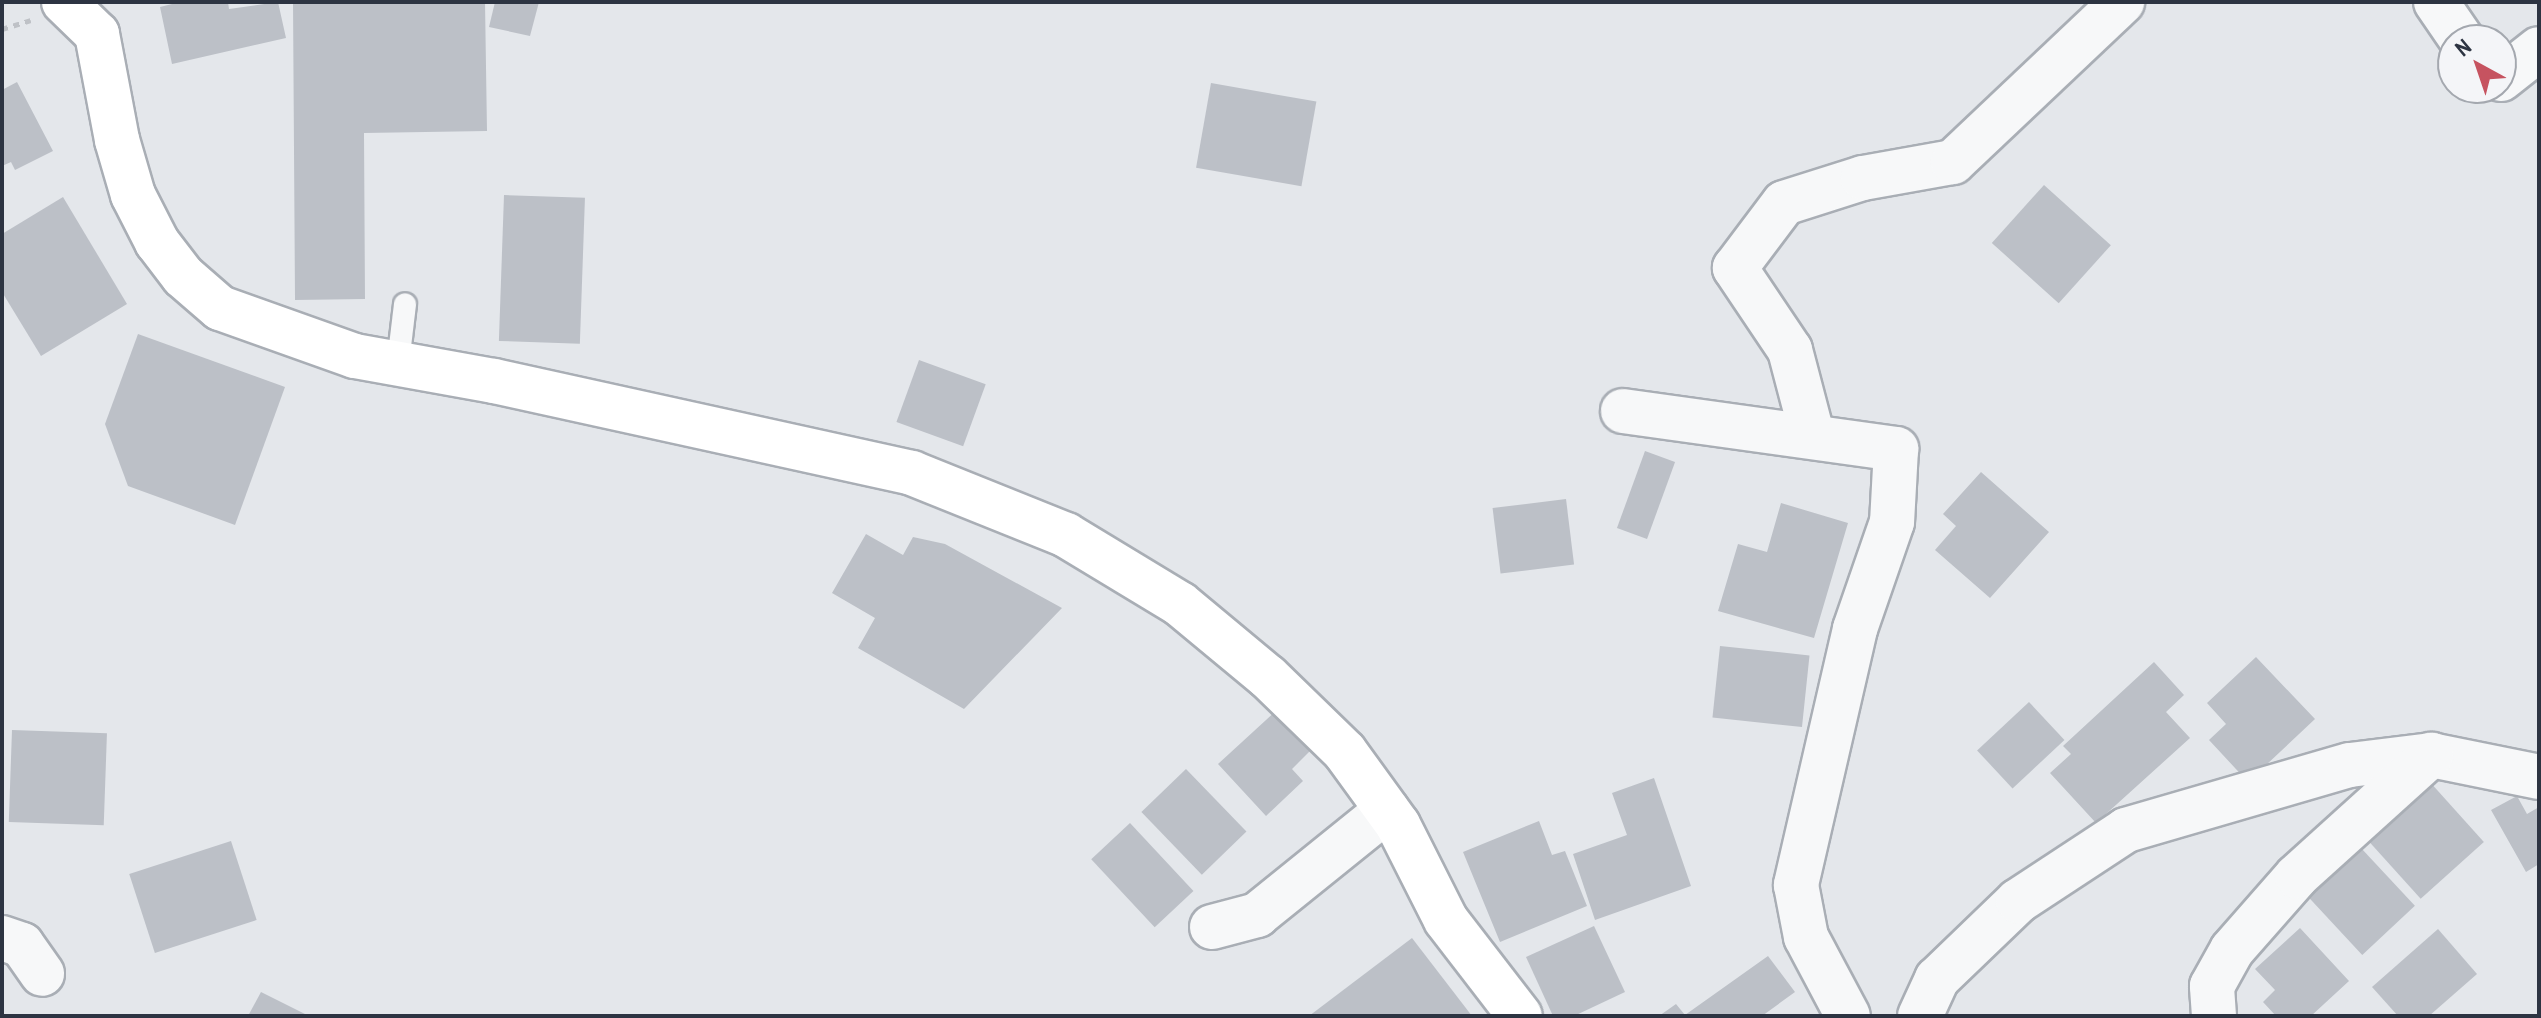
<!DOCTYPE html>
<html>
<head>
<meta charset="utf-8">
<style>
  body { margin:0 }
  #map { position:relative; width:2541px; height:1018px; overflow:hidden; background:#e4e7eb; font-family:"Archivo Narrow",sans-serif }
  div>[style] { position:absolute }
  .building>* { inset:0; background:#bcc0c7; transform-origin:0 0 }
  .path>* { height:5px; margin-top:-2.5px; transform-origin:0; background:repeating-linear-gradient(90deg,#bec1c6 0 6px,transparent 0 12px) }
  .roads { filter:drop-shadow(2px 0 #a9aeb5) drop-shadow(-2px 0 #a9aeb5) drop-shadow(0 2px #a9aeb5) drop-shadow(0 -2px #a9aeb5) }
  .lane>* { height:22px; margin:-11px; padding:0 11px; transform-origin:11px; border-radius:11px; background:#f7f8f9 }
  .street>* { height:44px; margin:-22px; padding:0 22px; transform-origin:22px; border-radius:22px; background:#f7f8f9 }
  .secondary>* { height:44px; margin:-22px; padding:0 22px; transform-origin:22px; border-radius:22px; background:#fff }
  span { translate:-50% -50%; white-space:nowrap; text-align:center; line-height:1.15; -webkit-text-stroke:7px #f4f5f8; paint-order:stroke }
  .frame { position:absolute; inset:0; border:4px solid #2d3442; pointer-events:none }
  .north { position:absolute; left:2437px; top:24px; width:80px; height:80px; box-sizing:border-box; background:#f4f5f8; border:2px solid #a4a8af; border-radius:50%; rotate:320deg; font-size:22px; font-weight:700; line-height:32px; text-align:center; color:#2d3442 }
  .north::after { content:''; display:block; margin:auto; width:28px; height:36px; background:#c65360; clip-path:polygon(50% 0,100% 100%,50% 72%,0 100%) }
</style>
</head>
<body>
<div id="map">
  <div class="building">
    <div style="clip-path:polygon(180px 2px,228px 2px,229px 9px,278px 2px,286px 38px,172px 64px,160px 7px)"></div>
    <div style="clip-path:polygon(293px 2px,485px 2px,487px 131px,364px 133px,365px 299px,295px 300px)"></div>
    <div style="clip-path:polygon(495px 2px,539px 2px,530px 36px,489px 27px)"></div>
    <div style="clip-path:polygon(17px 82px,53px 151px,15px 170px,11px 162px,2px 166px,2px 90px)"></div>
    <div style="left:1211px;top:83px;width:107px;height:86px;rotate:10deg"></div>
    <div style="left:2044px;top:185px;width:90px;height:78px;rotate:42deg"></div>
    <div style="left:504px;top:195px;width:81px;height:146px;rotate:2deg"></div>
    <div style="clip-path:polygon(63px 197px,127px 304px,41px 356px,2px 292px,2px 234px)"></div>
    <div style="clip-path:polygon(138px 334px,285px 387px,235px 525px,128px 486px,105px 424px)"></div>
    <div style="left:919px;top:360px;width:71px;height:66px;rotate:20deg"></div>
    <div style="left:1645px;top:451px;width:32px;height:82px;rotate:20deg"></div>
    <div style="clip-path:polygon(1981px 472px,2049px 532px,1990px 598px,1935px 550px,1956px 526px,1943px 514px)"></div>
    <div style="left:1566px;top:499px;width:66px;height:74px;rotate:83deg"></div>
    <div style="clip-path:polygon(1781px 503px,1848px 523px,1814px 638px,1718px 611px,1738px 544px,1767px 552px)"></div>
    <div style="clip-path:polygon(866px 534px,903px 555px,913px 537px,945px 544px,1062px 608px,964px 709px,858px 648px,875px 618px,832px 593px)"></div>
    <div style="left:1720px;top:646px;width:90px;height:72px;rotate:6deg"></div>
    <div style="clip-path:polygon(2256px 657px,2315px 719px,2248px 782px,2209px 740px,2226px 724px,2207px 703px)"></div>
    <div style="clip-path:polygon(2154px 662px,2184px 695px,2166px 712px,2190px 738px,2096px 823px,2050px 773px,2071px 754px,2063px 746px)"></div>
    <div style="left:2029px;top:702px;width:52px;height:71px;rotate:47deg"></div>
    <div style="clip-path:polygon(1278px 709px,1313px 748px,1292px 769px,1303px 781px,1266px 816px,1218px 764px)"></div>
    <div style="left:12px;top:730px;width:95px;height:92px;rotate:2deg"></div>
    <div style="left:1186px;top:769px;width:87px;height:62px;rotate:46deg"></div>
    <div style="clip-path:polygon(1654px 778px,1691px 886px,1595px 920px,1573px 854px,1627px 835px,1612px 793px)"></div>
    <div style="left:2429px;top:781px;width:82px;height:85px;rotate:48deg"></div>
    <div style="clip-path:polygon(2517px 796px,2527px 814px,2539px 807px,2539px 864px,2526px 872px,2491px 810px)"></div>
    <div style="clip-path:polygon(1539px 821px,1552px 855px,1565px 851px,1587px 906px,1500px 942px,1463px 852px)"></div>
    <div style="left:1130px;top:823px;width:93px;height:53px;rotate:47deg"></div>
    <div style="left:231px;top:841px;width:83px;height:107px;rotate:72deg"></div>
    <div style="left:2361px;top:848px;width:79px;height:72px;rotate:47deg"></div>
    <div style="clip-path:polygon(1594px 926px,1625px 992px,1574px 1016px,1553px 1016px,1526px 957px)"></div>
    <div style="clip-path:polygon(2300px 928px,2349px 981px,2311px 1016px,2276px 1016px,2263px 1002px,2275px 990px,2255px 969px)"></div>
    <div style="clip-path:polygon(2438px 929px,2477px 974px,2429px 1016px,2398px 1016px,2372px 987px)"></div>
    <div style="clip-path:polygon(1412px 938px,1472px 1016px,1309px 1016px)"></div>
    <div style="clip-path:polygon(1768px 956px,1795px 992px,1762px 1016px,1659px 1016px,1676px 1004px,1685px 1015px)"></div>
    <div style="clip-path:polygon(261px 992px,309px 1016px,248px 1016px)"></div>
  </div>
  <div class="path">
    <div style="left:2px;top:29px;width:30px;rotate:-17deg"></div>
  </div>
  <div class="roads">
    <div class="lane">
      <div style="left:398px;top:363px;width:59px;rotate:-83.2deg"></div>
    </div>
    <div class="street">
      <div style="left:2436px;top:2px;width:46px;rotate:55.6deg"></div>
      <div style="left:2501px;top:79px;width:48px;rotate:-38.3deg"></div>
      <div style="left:1623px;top:411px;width:276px;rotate:7.9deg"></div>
      <div style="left:1896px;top:449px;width:73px;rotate:93.1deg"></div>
      <div style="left:1892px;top:522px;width:113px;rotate:109.1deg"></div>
      <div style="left:1855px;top:629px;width:263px;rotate:103deg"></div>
      <div style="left:1796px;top:885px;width:53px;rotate:79.1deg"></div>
      <div style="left:1806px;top:937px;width:89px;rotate:62deg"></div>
      <div style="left:1812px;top:434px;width:87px;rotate:-104.7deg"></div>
      <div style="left:1790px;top:350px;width:99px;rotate:-123.9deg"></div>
      <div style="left:1735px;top:268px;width:81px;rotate:-53deg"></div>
      <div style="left:1784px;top:203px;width:83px;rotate:-17.6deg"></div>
      <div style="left:1863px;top:178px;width:91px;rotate:-10.1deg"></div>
      <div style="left:1953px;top:162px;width:233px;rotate:-43.4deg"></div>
      <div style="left:1212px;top:927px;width:47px;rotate:-14.9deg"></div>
      <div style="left:1257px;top:915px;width:167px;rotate:-38.9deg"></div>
      <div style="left:2px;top:938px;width:21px;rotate:19deg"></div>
      <div style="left:22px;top:945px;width:35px;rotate:55deg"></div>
      <div style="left:1920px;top:1016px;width:41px;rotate:-65.3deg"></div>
      <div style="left:1937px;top:979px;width:112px;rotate:-43.9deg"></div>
      <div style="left:2018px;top:901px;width:129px;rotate:-33.3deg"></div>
      <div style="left:2126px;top:830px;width:233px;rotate:-16.2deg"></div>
      <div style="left:2350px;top:765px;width:82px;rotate:-7deg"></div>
      <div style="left:2431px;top:755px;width:110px;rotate:11.5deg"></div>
      <div style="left:2214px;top:1016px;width:30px;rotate:-94deg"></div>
      <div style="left:2212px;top:986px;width:41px;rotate:-60.9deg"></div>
      <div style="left:2232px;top:950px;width:98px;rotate:-48.7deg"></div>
      <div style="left:2297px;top:876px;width:181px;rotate:-42.1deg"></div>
    </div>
    <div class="secondary">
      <div style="left:64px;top:2px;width:46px;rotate:44.1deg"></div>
      <div style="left:97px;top:34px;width:108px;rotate:79.3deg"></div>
      <div style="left:117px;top:140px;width:57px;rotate:73.8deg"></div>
      <div style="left:133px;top:195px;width:53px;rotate:62.9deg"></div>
      <div style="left:157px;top:242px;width:43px;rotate:52.6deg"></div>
      <div style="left:183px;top:276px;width:49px;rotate:40.9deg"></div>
      <div style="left:220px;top:308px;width:143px;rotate:19.6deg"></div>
      <div style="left:355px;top:356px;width:141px;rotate:10.2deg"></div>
      <div style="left:494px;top:381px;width:428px;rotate:12.4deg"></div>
      <div style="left:912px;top:473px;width:166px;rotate:21.9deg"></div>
      <div style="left:1066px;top:535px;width:133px;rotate:31.2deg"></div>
      <div style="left:1180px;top:604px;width:114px;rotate:39.7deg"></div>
      <div style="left:1268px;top:677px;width:107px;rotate:44.2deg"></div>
      <div style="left:1345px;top:752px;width:90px;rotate:54deg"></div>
      <div style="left:1398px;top:825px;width:106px;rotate:63.2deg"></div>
      <div style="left:1446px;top:920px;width:121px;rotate:52.4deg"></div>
    </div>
  </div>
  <div class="frame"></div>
  <div class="north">N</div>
</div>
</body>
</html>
